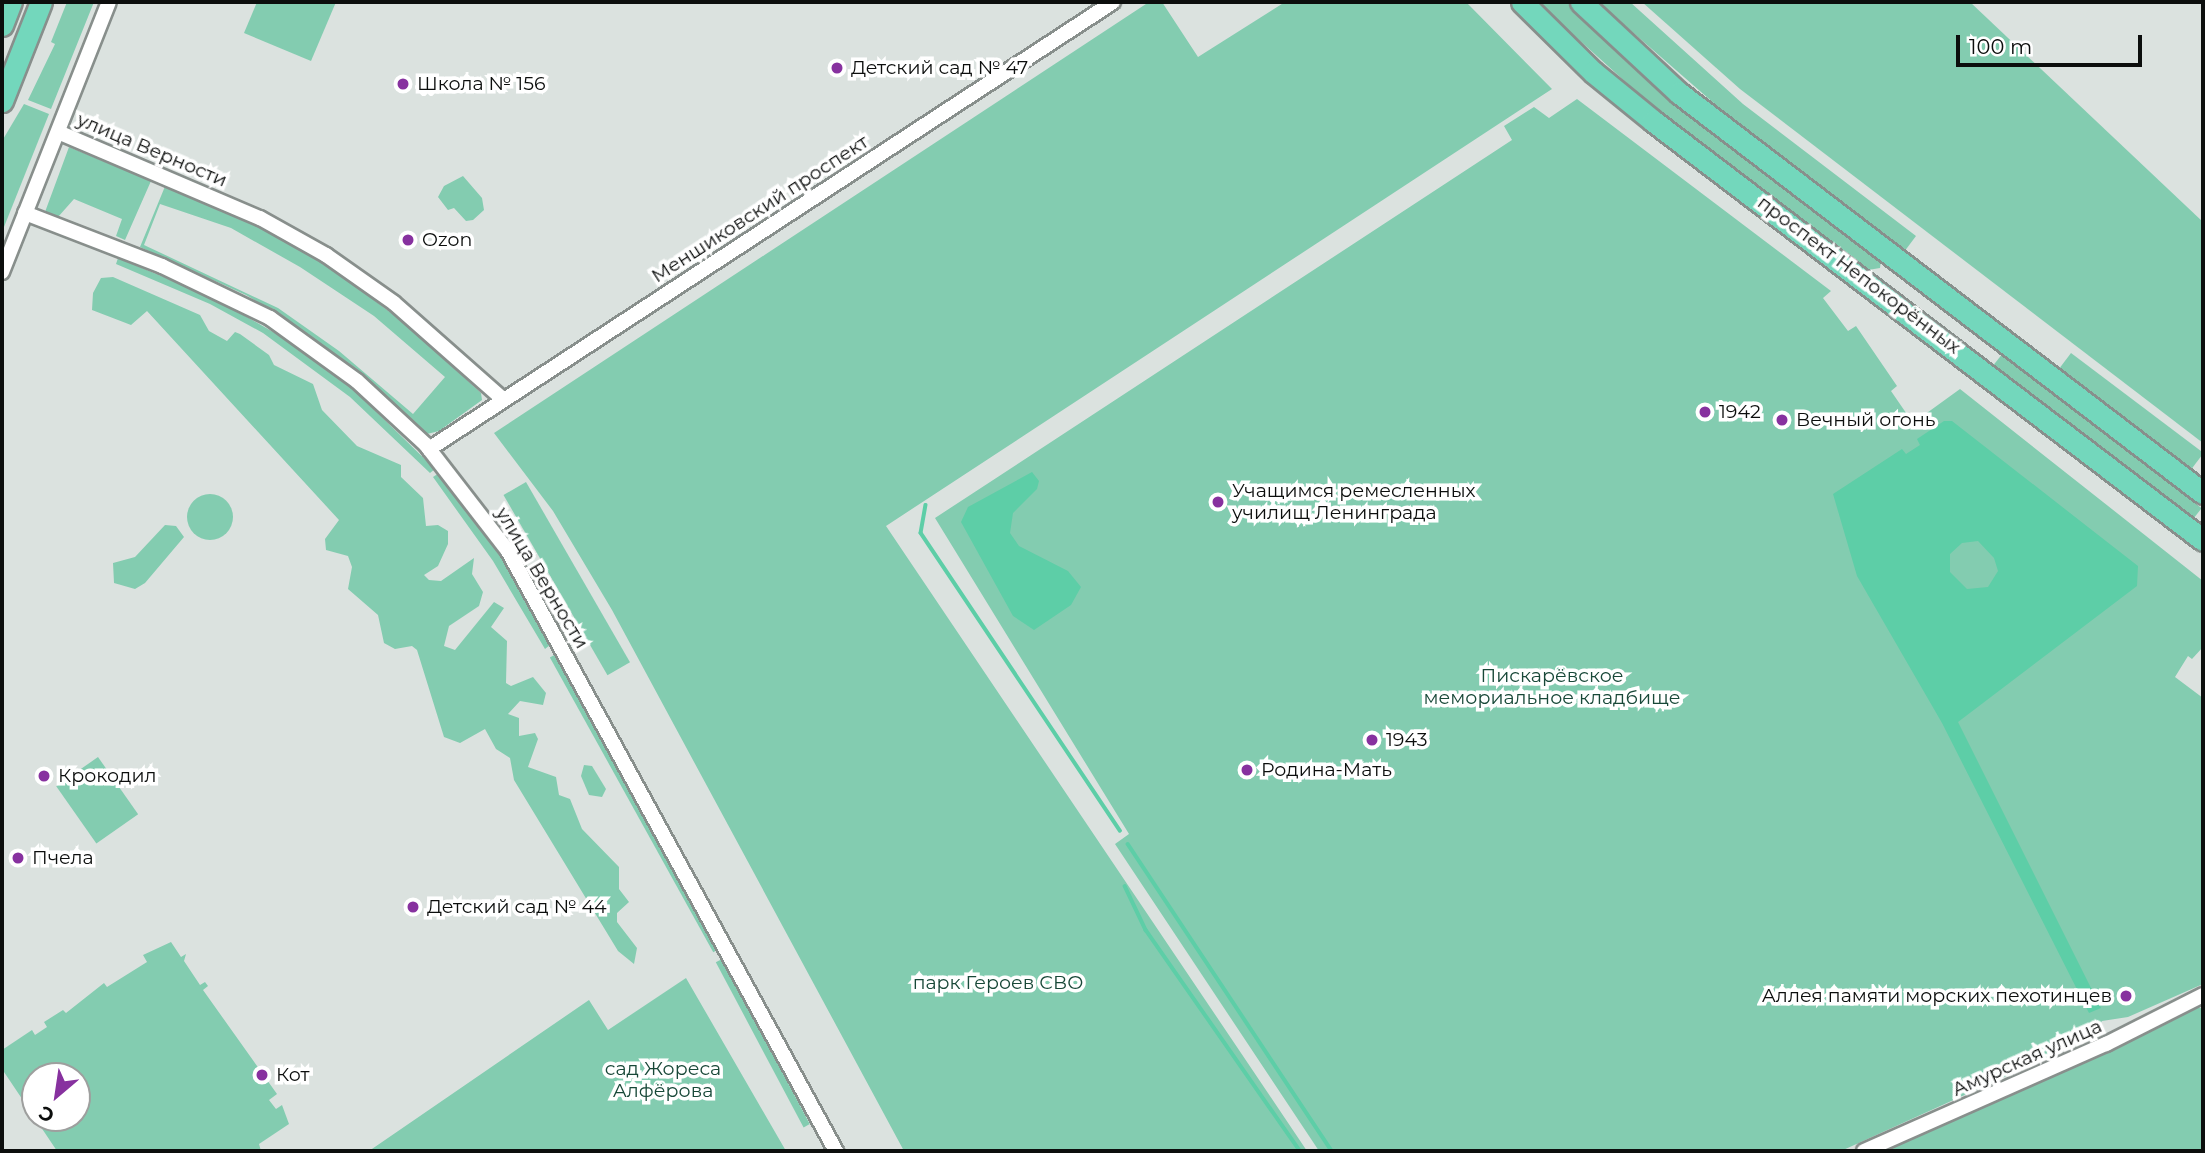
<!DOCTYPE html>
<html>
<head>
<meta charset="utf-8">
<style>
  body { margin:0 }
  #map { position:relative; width:2205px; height:1153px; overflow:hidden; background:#dbe2df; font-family:Montserrat,sans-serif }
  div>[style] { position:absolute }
  .green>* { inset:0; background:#83ccb0; transform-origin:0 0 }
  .round { border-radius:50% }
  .water>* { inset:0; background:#5dcea7 }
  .stream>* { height:3.5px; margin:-1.75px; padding:0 1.75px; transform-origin:1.75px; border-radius:1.75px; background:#5dcea7 }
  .roads { filter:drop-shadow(2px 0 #888f8c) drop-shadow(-2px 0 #888f8c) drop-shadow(0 2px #888f8c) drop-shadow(0 -2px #888f8c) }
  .minor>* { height:14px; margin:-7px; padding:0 7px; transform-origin:7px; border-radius:7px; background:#fff }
  .primary>* { height:21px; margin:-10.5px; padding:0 10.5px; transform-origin:10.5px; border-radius:10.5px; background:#73d7bc }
  .dots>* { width:19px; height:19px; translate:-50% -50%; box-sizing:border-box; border:4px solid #fff; border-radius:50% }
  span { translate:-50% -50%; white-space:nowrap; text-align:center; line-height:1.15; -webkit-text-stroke:7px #fff; paint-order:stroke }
  .poi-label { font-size:19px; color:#0c0e0d }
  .left { translate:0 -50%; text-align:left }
  .right { translate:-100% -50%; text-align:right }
  .street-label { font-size:19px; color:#0c0e0d }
  .park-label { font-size:19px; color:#184838 }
  .frame { position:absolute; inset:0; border:4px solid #0c0e0d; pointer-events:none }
  .north { position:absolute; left:21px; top:1062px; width:70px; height:70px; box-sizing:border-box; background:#fff; border:2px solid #9e9f9e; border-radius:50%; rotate:209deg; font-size:19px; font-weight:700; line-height:28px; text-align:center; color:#0c0e0d }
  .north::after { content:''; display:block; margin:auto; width:24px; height:32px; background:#87319f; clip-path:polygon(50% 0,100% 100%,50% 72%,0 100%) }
  .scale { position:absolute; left:1956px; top:35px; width:186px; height:32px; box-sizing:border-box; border:4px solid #0c0e0d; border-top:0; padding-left:9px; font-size:21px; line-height:24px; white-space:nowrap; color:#0c0e0d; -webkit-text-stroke:5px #fff; paint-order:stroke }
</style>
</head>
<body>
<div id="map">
  <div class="green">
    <div style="clip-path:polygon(67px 2px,94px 2px,51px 109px,28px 100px,55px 44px,51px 42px)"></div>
    <div style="clip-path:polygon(257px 2px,336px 2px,311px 61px,244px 33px)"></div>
    <div style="clip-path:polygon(1149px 2px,1162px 2px,1198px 57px,1285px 2px,1466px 2px,1552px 89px,886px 526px,1307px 1151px,904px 1151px,612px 610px,553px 511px,494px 433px)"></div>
    <div style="clip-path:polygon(1537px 2px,1568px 2px,1671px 99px,1881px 260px,1880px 268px,1868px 270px,1659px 112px)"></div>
    <div style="clip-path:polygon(1598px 2px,1630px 2px,1743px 104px,1916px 236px,1904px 252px,1732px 119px)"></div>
    <div style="clip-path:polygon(1642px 2px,1970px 2px,2203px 222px,2203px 443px,1740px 89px)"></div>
    <div style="clip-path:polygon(1577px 99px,1831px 291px,1823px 298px,1848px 331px,1856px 326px,1897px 386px,1891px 391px,1913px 423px,1960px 389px,2203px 581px,2203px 647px,2192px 659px,2188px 656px,2175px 677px,2203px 698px,2203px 984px,2128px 1017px,2102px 1021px,2090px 1038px,1841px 1151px,1319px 1151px,1115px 844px,1129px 834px,935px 518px,1512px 140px,1504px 126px,1534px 107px,1549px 118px)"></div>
    <div style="clip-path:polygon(24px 104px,49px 114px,2px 232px,2px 141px)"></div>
    <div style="clip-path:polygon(69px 147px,151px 181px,125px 240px,116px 236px,122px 219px,74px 199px,58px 217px,45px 212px)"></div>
    <div style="clip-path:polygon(463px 176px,482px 198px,484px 210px,473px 220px,466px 221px,454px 208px,448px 210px,438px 197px,444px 186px)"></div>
    <div style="clip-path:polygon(evenodd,166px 184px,258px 226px,334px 270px,407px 325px,481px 393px,482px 400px,439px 431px,427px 434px,348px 365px,287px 320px,246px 295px,140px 247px,166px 184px,160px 204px,231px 228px,300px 267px,374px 316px,445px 377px,413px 414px,339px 351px,278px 308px,144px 245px,160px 204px)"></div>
    <div style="clip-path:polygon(118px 258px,214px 298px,294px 344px,355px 391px,435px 469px,430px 473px,350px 397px,263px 333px,210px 304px,116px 264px)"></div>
    <div style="clip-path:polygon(113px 277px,200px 315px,209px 331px,227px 341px,235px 332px,240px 334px,269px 355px,274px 365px,313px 384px,322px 410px,357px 446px,401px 465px,401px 477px,423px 498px,426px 526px,438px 525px,448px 531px,448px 544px,438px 566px,424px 575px,429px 580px,441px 581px,474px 558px,472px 574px,483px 592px,479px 606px,449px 626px,444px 646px,455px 650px,494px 602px,504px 608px,491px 627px,507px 641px,506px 683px,511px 686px,533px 677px,546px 693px,543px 705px,520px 701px,508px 714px,519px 718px,519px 736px,535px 733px,538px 739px,528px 767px,556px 777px,559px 795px,570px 799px,582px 829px,619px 867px,619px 889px,629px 902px,617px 913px,617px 922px,637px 948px,634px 964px,618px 951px,514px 780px,510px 758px,496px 749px,485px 729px,460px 743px,444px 737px,417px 650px,412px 646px,395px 649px,384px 643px,378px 615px,348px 589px,352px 567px,348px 556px,326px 550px,325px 539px,339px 520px,147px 311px,131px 325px,92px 310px,93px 293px,101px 278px)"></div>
    <div style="left:2003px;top:353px;width:252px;height:16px;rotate:38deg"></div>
    <div style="left:2071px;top:353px;width:166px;height:21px;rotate:37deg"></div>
    <div style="clip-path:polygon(439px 473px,501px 556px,550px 645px,545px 649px,493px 561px,433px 477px)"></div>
    <div style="left:526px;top:482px;width:208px;height:26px;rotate:60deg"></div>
    <div class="round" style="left:187px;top:494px;width:46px;height:46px"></div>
    <div style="clip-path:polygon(165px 525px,176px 526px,184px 537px,145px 583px,135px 589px,114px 583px,113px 563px,135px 557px)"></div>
    <div style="left:556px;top:654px;width:337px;height:7px;rotate:61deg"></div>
    <div style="left:98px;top:757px;width:70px;height:51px;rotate:55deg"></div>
    <div style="clip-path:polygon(584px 765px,592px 766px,606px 789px,602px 797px,589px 795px,581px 776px)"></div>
    <div style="clip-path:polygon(evenodd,171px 942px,181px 957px,186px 954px,184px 961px,200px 985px,205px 982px,208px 986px,203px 990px,277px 1094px,269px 1100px,276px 1109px,282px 1105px,289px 1124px,259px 1144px,261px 1151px,57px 1151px,2px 1069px,2px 1050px,32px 1030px,35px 1035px,47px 1027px,44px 1022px,63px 1010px,66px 1013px,104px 983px,107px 987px,147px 962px,143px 955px,171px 942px,35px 1076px,77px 1076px,77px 1118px,35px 1118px,35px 1076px)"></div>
    <div style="left:722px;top:959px;width:187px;height:7px;rotate:62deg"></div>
    <div style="clip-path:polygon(686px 978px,786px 1151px,369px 1151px,589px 1000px,608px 1030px)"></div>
    <div style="clip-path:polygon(2190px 1004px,2203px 1009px,2203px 1151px,1878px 1151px)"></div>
  </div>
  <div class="water">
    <div style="clip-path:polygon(evenodd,1944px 421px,1952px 421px,2138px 566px,2137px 586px,1958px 722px,2101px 1008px,2089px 1013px,1942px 723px,1857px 576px,1833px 494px,1902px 449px,1906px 454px,1920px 445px,1917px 439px,1944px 421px,1978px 541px,1994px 558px,1998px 571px,1988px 587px,1967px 589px,1950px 572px,1950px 554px,1962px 543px,1978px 541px)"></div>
    <div style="clip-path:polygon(1032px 472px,1039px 481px,1037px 489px,1013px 513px,1010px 533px,1019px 546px,1068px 571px,1081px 587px,1071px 605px,1034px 630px,1013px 616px,961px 522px,968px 507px)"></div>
  </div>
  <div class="stream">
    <div style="left:926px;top:505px;width:28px;rotate:100deg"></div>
    <div style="left:921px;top:533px;width:358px;rotate:56.2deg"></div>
    <div style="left:1128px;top:844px;width:369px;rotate:56.4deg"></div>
    <div style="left:1125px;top:886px;width:49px;rotate:64.5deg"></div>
    <div style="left:1146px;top:930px;width:269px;rotate:55.1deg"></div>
  </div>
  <div class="roads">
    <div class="minor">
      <div style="left:58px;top:132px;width:220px;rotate:23.1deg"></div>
      <div style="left:260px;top:218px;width:76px;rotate:29.3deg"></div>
      <div style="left:326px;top:255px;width:83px;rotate:35.2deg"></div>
      <div style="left:394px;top:303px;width:145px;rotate:41.4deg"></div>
      <div style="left:25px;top:213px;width:147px;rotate:21.1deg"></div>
      <div style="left:162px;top:266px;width:120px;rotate:25.7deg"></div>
      <div style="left:270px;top:318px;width:107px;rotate:35.9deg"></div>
      <div style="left:357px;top:381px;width:94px;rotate:42.8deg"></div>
      <div style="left:426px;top:445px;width:134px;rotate:52.3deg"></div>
      <div style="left:508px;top:551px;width:684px;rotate:61.34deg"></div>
      <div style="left:2px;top:272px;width:290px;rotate:-68.4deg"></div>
      <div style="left:429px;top:449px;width:817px;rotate:-33.16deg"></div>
      <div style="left:1864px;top:1151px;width:265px;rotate:-23.9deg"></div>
      <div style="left:2106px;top:1044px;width:109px;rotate:-26.8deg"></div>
    </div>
    <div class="primary">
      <div style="left:1522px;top:2px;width:100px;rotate:44.6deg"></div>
      <div style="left:1593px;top:72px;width:77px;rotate:39.2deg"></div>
      <div style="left:1653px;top:121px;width:691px;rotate:37.3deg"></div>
      <div style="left:1581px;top:2px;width:134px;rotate:42.9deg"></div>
      <div style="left:1679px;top:93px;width:659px;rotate:37.36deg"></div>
      <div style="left:2px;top:25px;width:25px;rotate:-69deg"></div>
      <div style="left:2px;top:101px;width:106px;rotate:-68.5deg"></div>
    </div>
  </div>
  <div class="dots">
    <div style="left:837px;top:68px;background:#87319f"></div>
    <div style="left:403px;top:84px;background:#87319f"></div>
    <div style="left:408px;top:240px;background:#87319f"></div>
    <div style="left:1705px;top:412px;background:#87319f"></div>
    <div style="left:1782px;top:420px;background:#87319f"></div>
    <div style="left:1218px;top:502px;background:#87319f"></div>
    <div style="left:1372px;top:740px;background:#87319f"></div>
    <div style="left:1247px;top:770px;background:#87319f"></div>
    <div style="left:44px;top:776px;background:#87319f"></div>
    <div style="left:18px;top:858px;background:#87319f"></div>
    <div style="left:413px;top:907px;background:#87319f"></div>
    <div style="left:2126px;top:996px;background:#87319f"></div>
    <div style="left:262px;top:1075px;background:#87319f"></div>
  </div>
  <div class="poi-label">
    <span class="left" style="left:851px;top:68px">Детский сад № 47</span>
    <span class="left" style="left:417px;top:84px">Школа № 156</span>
    <span class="left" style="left:422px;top:240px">Ozon</span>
    <span class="left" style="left:1719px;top:412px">1942</span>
    <span class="left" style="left:1796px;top:420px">Вечный огонь</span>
    <span class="left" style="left:1232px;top:502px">Учащимся ремесленных<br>училищ Ленинграда</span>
    <span class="left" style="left:1386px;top:740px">1943</span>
    <span class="left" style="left:1261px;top:770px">Родина-Мать</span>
    <span class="left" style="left:58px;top:776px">Крокодил</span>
    <span class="left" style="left:32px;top:858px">Пчела</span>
    <span class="left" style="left:427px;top:907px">Детский сад № 44</span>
    <span class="right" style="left:2112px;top:996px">Аллея памяти морских пехотинцев</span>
    <span class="left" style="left:276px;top:1075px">Кот</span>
  </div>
  <div class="street-label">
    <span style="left:152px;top:150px;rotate:23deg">улица Верности</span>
    <span style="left:760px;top:209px;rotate:-33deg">Меншиковский проспект</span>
    <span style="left:1859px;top:275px;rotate:37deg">проспект Непокорённых</span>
    <span style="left:542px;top:578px;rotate:59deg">улица Верности</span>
    <span style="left:2027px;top:1058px;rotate:-24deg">Амурская улица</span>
  </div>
  <div class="park-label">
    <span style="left:1552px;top:687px">Пискарёвское<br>мемориальное кладбище</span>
    <span style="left:998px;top:983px">парк Героев СВО</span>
    <span style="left:663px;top:1080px">сад Жореса<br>Алфёрова</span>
  </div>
  <div class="frame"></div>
  <div class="north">С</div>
  <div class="scale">100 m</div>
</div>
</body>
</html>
